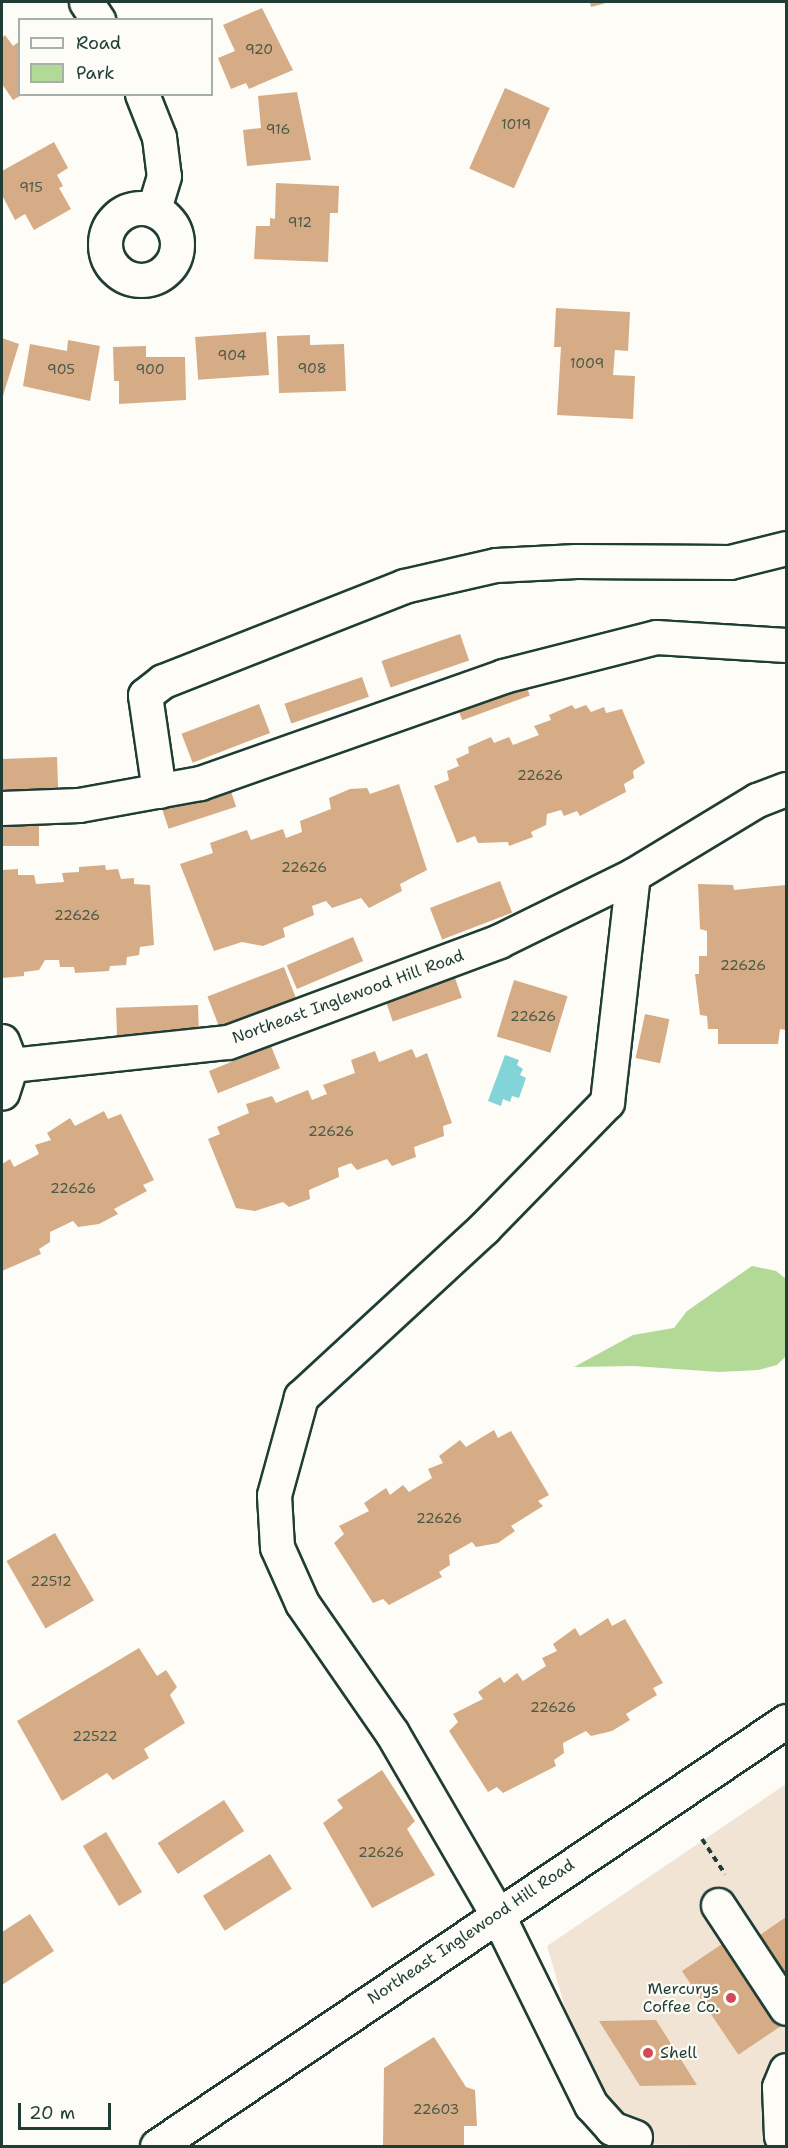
<!DOCTYPE html>
<html>
<head>
<meta charset="utf-8">
<style>
  body { margin:0 }
  #map { position:relative; width:788px; height:2148px; overflow:hidden; background:#fdfcf7; font-family:"Shantell Sans",sans-serif }
  div>[style] { position:absolute }
  .built>* { inset:0; background:#f1e4d5 }
  .green>* { inset:0; background:#b2da96 }
  .water>* { inset:0; background:#82d4d9 }
  .building>* { inset:0; background:#d5ac86; transform-origin:0 0 }
  .path>* { height:4px; margin-top:-2px; transform-origin:0; background:repeating-linear-gradient(90deg,#1f3d34 0 6px,transparent 0 10.5px) }
  .roads { filter:drop-shadow(2px 0 #1f3d34) drop-shadow(-2px 0 #1f3d34) drop-shadow(0 2px #1f3d34) drop-shadow(0 -2px #1f3d34) }
  .minor>* { height:33px; margin:-16.5px; padding:0 16.5px; transform-origin:16.5px; border-radius:16.5px; background:#fdfcf7 }
  .minor>.ring { margin:-16.5px; padding:0; box-sizing:content-box; background:none; border:33px solid #fdfcf7; border-radius:50% }
  .dots>* { width:16px; height:16px; translate:-50% -50%; box-sizing:border-box; border:3px solid #fdfcf7; border-radius:50% }
  span { translate:-50% -50%; white-space:nowrap; text-align:center; line-height:1.15; -webkit-text-stroke:4.5px #fdfcf7; paint-order:stroke }
  .number-label { font-size:14px; color:#4c5948 }
  .number-label span { -webkit-text-stroke-width:0 }
  .street-label { font-size:16px; color:#1f3d34 }
  .poi-label { font-size:16px; color:#1f3d34 }
  .right { translate:-100% -50%; text-align:right }
  .left { translate:0 -50%; text-align:left }
  .frame { position:absolute; inset:0; border:3px solid #1f3d34; pointer-events:none }
  .legend { position:absolute; left:18px; top:18px; width:195px; height:78px; box-sizing:border-box; background:#fdfcf7; border:2px solid #a4b0a9; margin:0; padding:8px 10px; list-style:none; font-size:18px; color:#1f3d34 }
  .legend li { display:flex; align-items:center; gap:12px; height:30px }
  .legend b { width:30px; border:2px solid #a4b0a9 }
  .scale { position:absolute; left:18px; top:2103px; width:93px; height:27px; box-sizing:border-box; border:3px solid #1f3d34; border-top:0; padding-left:8px; font-size:18px; line-height:21px; white-space:nowrap; color:#1f3d34; -webkit-text-stroke:4px #fdfcf7; paint-order:stroke }
</style>
</head>
<body>
<div id="map">
  <div class="built">
    <div style="clip-path:polygon(786px 1784px,786px 2146px,605px 2144px,547px 1946px)"></div>
  </div>
  <div class="green">
    <div style="clip-path:polygon(752px 1266px,776px 1271px,786px 1279px,786px 1356px,777px 1365px,758px 1370px,719px 1372px,634px 1366px,574px 1367px,633px 1335px,674px 1328px,687px 1311px)"></div>
  </div>
  <div class="water">
    <div style="clip-path:polygon(505px 1055px,519px 1060px,517px 1065px,523px 1069px,520px 1075px,526px 1078px,519px 1098px,512px 1096px,510px 1102px,503px 1099px,501px 1106px,488px 1101px)"></div>
  </div>
  <div class="building">
    <div style="clip-path:polygon(590px 2px,610px 2px,591px 7px)"></div>
    <div style="clip-path:polygon(262px 8px,293px 70px,249px 89px,246px 83px,231px 89px,218px 58px,235px 51px,223px 25px)"></div>
    <div style="clip-path:polygon(5px 35px,13px 46px,20px 41px,20px 96px,13px 100px,2px 84px,2px 38px)"></div>
    <div style="left:505px;top:88px;width:49px;height:88px;rotate:24deg"></div>
    <div style="clip-path:polygon(297px 92px,311px 160px,247px 166px,243px 130px,261px 128px,258px 96px)"></div>
    <div style="clip-path:polygon(54px 142px,68px 168px,57px 175px,63px 186px,59px 188px,71px 209px,34px 230px,25px 214px,15px 220px,2px 195px,2px 171px)"></div>
    <div style="clip-path:polygon(276px 183px,339px 186px,338px 213px,330px 213px,328px 262px,254px 259px,256px 226px,270px 226px,270px 218px,275px 219px)"></div>
    <div style="clip-path:polygon(556px 308px,630px 312px,628px 351px,615px 350px,613px 375px,635px 376px,633px 419px,557px 415px,561px 347px,554px 347px)"></div>
    <div style="left:266px;top:332px;width:43px;height:71px;rotate:86deg"></div>
    <div style="clip-path:polygon(310px 335px,310px 345px,344px 344px,346px 391px,279px 393px,277px 336px)"></div>
    <div style="clip-path:polygon(2px 338px,19px 344px,2px 399px)"></div>
    <div style="clip-path:polygon(68px 340px,100px 346px,90px 401px,23px 386px,30px 344px,67px 351px)"></div>
    <div style="clip-path:polygon(146px 346px,146px 357px,185px 357px,186px 400px,119px 404px,119px 381px,114px 381px,113px 347px)"></div>
    <div style="left:460px;top:634px;width:28px;height:83px;rotate:71deg"></div>
    <div style="left:522px;top:674px;width:23px;height:72px;rotate:70deg"></div>
    <div style="left:362px;top:677px;width:21px;height:82px;rotate:71deg"></div>
    <div style="left:259px;top:704px;width:31px;height:83px;rotate:69deg"></div>
    <div style="clip-path:polygon(572px 705px,575px 709px,586px 705px,591px 712px,604px 707px,606px 713px,622px 709px,645px 763px,633px 771px,634px 778px,624px 784px,626px 792px,580px 816px,577px 811px,564px 816px,561px 810px,547px 814px,546px 825px,531px 832px,533px 837px,509px 846px,508px 842px,478px 843px,475px 836px,457px 843px,434px 786px,449px 780px,447px 771px,459px 766px,456px 759px,469px 753px,468px 747px,491px 737px,494px 743px,509px 737px,513px 745px,539px 735px,534px 726px,551px 720px,549px 715px)"></div>
    <div style="left:57px;top:757px;width:32px;height:55px;rotate:88deg"></div>
    <div style="clip-path:polygon(399px 784px,427px 870px,400px 884px,402px 891px,369px 908px,361px 898px,332px 908px,326px 901px,312px 906px,314px 915px,283px 928px,285px 937px,263px 946px,242px 942px,214px 951px,180px 864px,213px 853px,210px 843px,247px 830px,251px 840px,283px 829px,286px 838px,302px 832px,300px 821px,331px 809px,329px 798px,350px 789px,367px 788px,370px 794px)"></div>
    <div style="left:229px;top:785px;width:23px;height:71px;rotate:72deg"></div>
    <div style="left:39px;top:825px;width:21px;height:37px;rotate:90deg"></div>
    <div style="clip-path:polygon(105px 865px,106px 870px,118px 869px,121px 879px,134px 878px,134px 884px,150px 885px,154px 945px,140px 947px,139px 955px,127px 957px,126px 965px,110px 966px,109px 971px,75px 973px,74px 967px,60px 967px,59px 960px,45px 960px,39px 970px,24px 972px,24px 976px,2px 978px,2px 870px,18px 869px,18px 875px,34px 875px,36px 884px,64px 882px,62px 873px,79px 872px,79px 867px)"></div>
    <div style="left:500px;top:881px;width:34px;height:75px;rotate:69deg"></div>
    <div style="clip-path:polygon(698px 884px,733px 885px,734px 890px,786px 885px,786px 1030px,780px 1029px,778px 1044px,718px 1044px,718px 1029px,708px 1029px,707px 1016px,700px 1015px,695px 974px,699px 974px,699px 956px,707px 956px,707px 931px,700px 929px)"></div>
    <div style="left:353px;top:937px;width:26px;height:72px;rotate:67deg"></div>
    <div style="left:284px;top:967px;width:34px;height:82px;rotate:69deg"></div>
    <div style="left:454px;top:975px;width:24px;height:73px;rotate:71deg"></div>
    <div style="left:514px;top:980px;width:56px;height:59px;rotate:17deg"></div>
    <div style="left:198px;top:1005px;width:33px;height:82px;rotate:88deg"></div>
    <div style="left:645px;top:1014px;width:25px;height:45px;rotate:12deg"></div>
    <div style="left:271px;top:1046px;width:24px;height:67px;rotate:68deg"></div>
    <div style="clip-path:polygon(412px 1049px,416px 1058px,427px 1053px,452px 1123px,443px 1126px,444px 1136px,414px 1147px,416px 1157px,392px 1166px,387px 1159px,357px 1170px,351px 1163px,338px 1168px,339px 1177px,309px 1190px,310px 1199px,289px 1207px,283px 1202px,255px 1211px,236px 1208px,208px 1139px,220px 1134px,217px 1127px,249px 1113px,246px 1104px,272px 1096px,276px 1103px,308px 1090px,312px 1100px,327px 1094px,323px 1085px,355px 1073px,351px 1060px,375px 1051px,379px 1062px)"></div>
    <div style="clip-path:polygon(104px 1111px,108px 1119px,121px 1114px,154px 1180px,143px 1185px,147px 1191px,114px 1209px,118px 1214px,99px 1224px,78px 1227px,73px 1221px,50px 1232px,50px 1242px,39px 1249px,41px 1254px,2px 1271px,2px 1164px,10px 1159px,14px 1167px,39px 1154px,35px 1145px,51px 1140px,47px 1133px,70px 1118px,75px 1126px)"></div>
    <div style="clip-path:polygon(494px 1430px,498px 1438px,511px 1431px,549px 1495px,538px 1501px,543px 1506px,511px 1526px,515px 1531px,498px 1543px,476px 1547px,472px 1542px,449px 1555px,450px 1565px,439px 1572px,442px 1577px,389px 1605px,383px 1599px,373px 1603px,334px 1543px,344px 1534px,339px 1526px,369px 1511px,364px 1503px,386px 1488px,390px 1495px,403px 1485px,409px 1492px,432px 1478px,428px 1469px,443px 1463px,439px 1456px,460px 1440px,466px 1447px)"></div>
    <div style="left:55px;top:1533px;width:78px;height:56px;rotate:60deg"></div>
    <div style="clip-path:polygon(608px 1618px,612px 1626px,625px 1619px,663px 1683px,653px 1688px,657px 1695px,626px 1714px,630px 1720px,612px 1731px,591px 1736px,586px 1731px,563px 1743px,564px 1753px,554px 1760px,556px 1766px,503px 1793px,497px 1787px,488px 1792px,449px 1731px,458px 1722px,453px 1714px,483px 1699px,478px 1692px,500px 1677px,504px 1683px,517px 1673px,523px 1681px,546px 1666px,542px 1658px,557px 1651px,553px 1644px,575px 1628px,580px 1636px)"></div>
    <div style="clip-path:polygon(139px 1648px,157px 1676px,166px 1670px,177px 1687px,170px 1695px,185px 1723px,144px 1749px,149px 1758px,113px 1780px,107px 1773px,62px 1801px,17px 1721px)"></div>
    <div style="clip-path:polygon(382px 1770px,415px 1821px,407px 1829px,435px 1875px,372px 1908px,323px 1823px,343px 1808px,337px 1800px)"></div>
    <div style="left:224px;top:1800px;width:37px;height:79px;rotate:57deg"></div>
    <div style="left:106px;top:1832px;width:70px;height:27px;rotate:59deg"></div>
    <div style="left:270px;top:1854px;width:41px;height:79px;rotate:58deg"></div>
    <div style="clip-path:polygon(30px 1914px,54px 1951px,2px 1985px,2px 1932px)"></div>
    <div style="clip-path:polygon(786px 1917px,786px 1982px,757px 1937px)"></div>
    <div style="left:725px;top:1942px;width:101px;height:52px;rotate:56deg"></div>
    <div style="clip-path:polygon(656px 2020px,697px 2085px,640px 2086px,599px 2021px)"></div>
    <div style="clip-path:polygon(434px 2037px,466px 2087px,475px 2090px,477px 2126px,464px 2126px,464px 2146px,383px 2146px,384px 2068px)"></div>
  </div>
  <div class="path">
    <div style="left:702px;top:1839px;width:42px;rotate:56.7deg"></div>
  </div>
  <div class="roads">
    <div class="minor">
      <div style="left:86px;top:2px;width:22px;rotate:56deg"></div>
      <div style="left:142px;top:94px;width:46px;rotate:68.4deg"></div>
      <div style="left:159px;top:137px;width:39px;rotate:83deg"></div>
      <div style="left:164px;top:176px;width:34px;rotate:107deg"></div>
      <div class="ring" style="left:105px;top:208px;width:39px;height:39px"></div>
      <div style="left:159px;top:791px;width:97px;rotate:-98.3deg"></div>
      <div style="left:145px;top:695px;width:23px;rotate:-38deg"></div>
      <div style="left:163px;top:681px;width:259px;rotate:-21.5deg"></div>
      <div style="left:404px;top:586px;width:94px;rotate:-12.9deg"></div>
      <div style="left:496px;top:565px;width:80px;rotate:-2.9deg"></div>
      <div style="left:576px;top:561px;width:154px;rotate:0.4deg"></div>
      <div style="left:730px;top:562px;width:58px;rotate:-14deg"></div>
      <div style="left:2px;top:808px;width:77px;rotate:-2.2deg"></div>
      <div style="left:79px;top:805px;width:123px;rotate:-10.3deg"></div>
      <div style="left:200px;top:783px;width:321px;rotate:-19.4deg"></div>
      <div style="left:503px;top:676px;width:158px;rotate:-14.3deg"></div>
      <div style="left:656px;top:637px;width:130px;rotate:3.5deg"></div>
      <div style="left:2px;top:1041px;width:26px;rotate:69deg"></div>
      <div style="left:11px;top:1065px;width:29px;rotate:108deg"></div>
      <div style="left:11px;top:1065px;width:218px;rotate:-6.1deg"></div>
      <div style="left:228px;top:1042px;width:289px;rotate:-20.4deg"></div>
      <div style="left:499px;top:941px;width:149px;rotate:-26.2deg"></div>
      <div style="left:718px;top:1905px;width:123px;rotate:56.6deg"></div>
      <div style="left:781px;top:2136px;width:49px;rotate:-92.3deg"></div>
      <div style="left:779px;top:2087px;width:18px;rotate:-68deg"></div>
      <div style="left:635px;top:2137px;width:25px;rotate:-159deg"></div>
      <div style="left:612px;top:2128px;width:31px;rotate:-132deg"></div>
      <div style="left:591px;top:2105px;width:213px;rotate:-116.2deg"></div>
      <div style="left:497px;top:1914px;width:209px;rotate:-120.1deg"></div>
      <div style="left:392px;top:1733px;width:158px;rotate:-124.7deg"></div>
      <div style="left:302px;top:1603px;width:61px;rotate:-114.1deg"></div>
      <div style="left:277px;top:1547px;width:52px;rotate:-93.3deg"></div>
      <div style="left:274px;top:1495px;width:102px;rotate:-74.6deg"></div>
      <div style="left:301px;top:1397px;width:249px;rotate:-42.7deg"></div>
      <div style="left:484px;top:1228px;width:176px;rotate:-45.7deg"></div>
      <div style="left:607px;top:1102px;width:228px;rotate:-83.5deg"></div>
      <div style="left:633px;top:875px;width:145px;rotate:-31.2deg"></div>
      <div style="left:757px;top:800px;width:31px;rotate:-21deg"></div>
      <div style="left:157px;top:2146px;width:759px;rotate:-34.05deg"></div>
    </div>
  </div>
  <div class="dots">
    <div style="left:731px;top:1998px;background:#d1495b"></div>
    <div style="left:648px;top:2053px;background:#d1495b"></div>
  </div>
  <div class="number-label">
    <span style="left:259px;top:49px">920</span>
    <span style="left:516px;top:124px">1019</span>
    <span style="left:278px;top:129px">916</span>
    <span style="left:31px;top:187px">915</span>
    <span style="left:300px;top:222px">912</span>
    <span style="left:232px;top:355px">904</span>
    <span style="left:587px;top:363px">1009</span>
    <span style="left:312px;top:368px">908</span>
    <span style="left:61px;top:369px">905</span>
    <span style="left:150px;top:369px">900</span>
    <span style="left:540px;top:775px">22626</span>
    <span style="left:304px;top:867px">22626</span>
    <span style="left:77px;top:915px">22626</span>
    <span style="left:743px;top:965px">22626</span>
    <span style="left:533px;top:1016px">22626</span>
    <span style="left:331px;top:1131px">22626</span>
    <span style="left:73px;top:1188px">22626</span>
    <span style="left:439px;top:1518px">22626</span>
    <span style="left:51px;top:1581px">22512</span>
    <span style="left:553px;top:1707px">22626</span>
    <span style="left:95px;top:1736px">22522</span>
    <span style="left:381px;top:1852px">22626</span>
    <span style="left:436px;top:2109px">22603</span>
  </div>
  <div class="street-label">
    <span style="left:348px;top:997px;rotate:-20deg">Northeast Inglewood Hill Road</span>
    <span style="left:471px;top:1932px;rotate:-34deg">Northeast Inglewood Hill Road</span>
  </div>
  <div class="poi-label">
    <span class="right" style="left:719px;top:1998px">Mercurys<br>Coffee Co.</span>
    <span class="left" style="left:660px;top:2053px">Shell</span>
  </div>
  <div class="frame"></div>
  <ul class="legend">
  <li><b style="height:8px;background:#fdfcf7"></b>Road</li>
  <li><b style="height:16px;background:#b2da96"></b>Park</li>
  </ul>
  <div class="scale">20 m</div>
</div>
</body>
</html>
